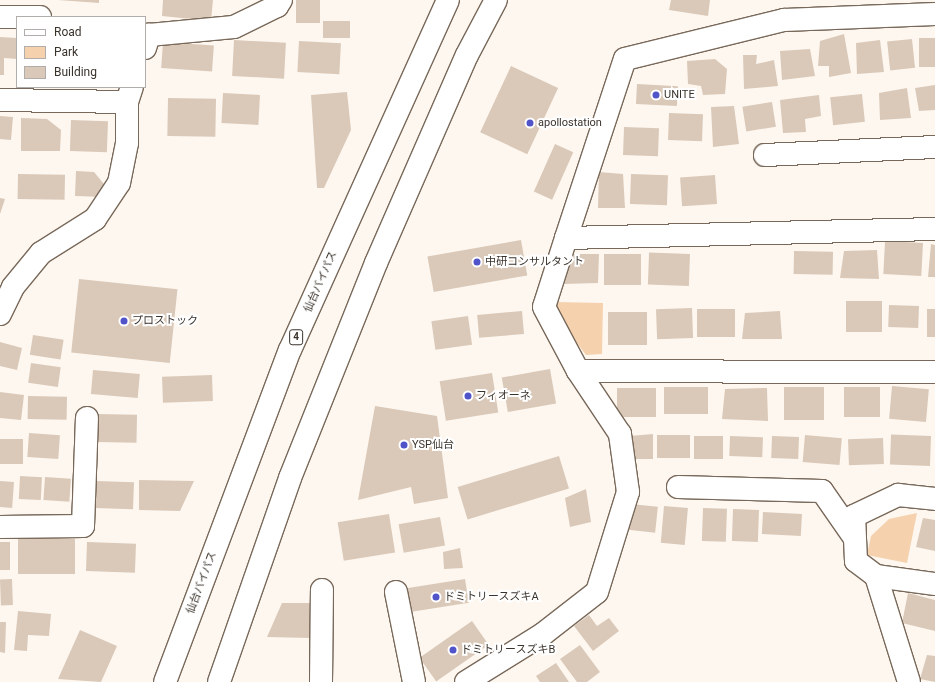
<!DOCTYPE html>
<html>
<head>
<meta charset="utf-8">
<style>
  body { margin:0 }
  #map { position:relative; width:935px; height:682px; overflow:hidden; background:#fef7f0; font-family:Roboto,"Noto Sans JP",sans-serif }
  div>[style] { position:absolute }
  .green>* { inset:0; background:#f5d1ad }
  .building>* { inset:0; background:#dac9b8; transform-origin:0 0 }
  .roads { filter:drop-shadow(1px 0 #78695a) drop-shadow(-1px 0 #78695a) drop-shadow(0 1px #78695a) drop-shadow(0 -1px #78695a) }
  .minor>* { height:22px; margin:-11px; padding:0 11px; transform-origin:11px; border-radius:11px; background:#fff }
  .highway>* { height:22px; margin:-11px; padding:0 11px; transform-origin:11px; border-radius:11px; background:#fff }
  .dots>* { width:11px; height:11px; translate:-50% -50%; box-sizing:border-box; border:2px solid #fff; border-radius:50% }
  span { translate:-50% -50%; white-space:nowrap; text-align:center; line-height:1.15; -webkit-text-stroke:4px #fff; paint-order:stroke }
  .shield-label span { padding:1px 3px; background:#fff; border:1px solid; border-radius:3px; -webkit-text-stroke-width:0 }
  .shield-label { font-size:10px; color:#3a332c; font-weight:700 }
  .poi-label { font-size:11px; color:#3a332c }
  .left { translate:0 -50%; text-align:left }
  .street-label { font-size:11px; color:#3a332c }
  .legend { position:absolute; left:16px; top:16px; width:130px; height:72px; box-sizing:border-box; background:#fff; border:1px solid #b0adab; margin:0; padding:5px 7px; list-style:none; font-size:12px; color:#3a332c }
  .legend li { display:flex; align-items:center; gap:8px; height:20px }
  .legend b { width:20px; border:1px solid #b0adab }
</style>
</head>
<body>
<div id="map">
  <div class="green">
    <div style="clip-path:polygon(555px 302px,603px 303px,602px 354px,586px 355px,555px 314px)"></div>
    <div style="clip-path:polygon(917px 513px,907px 563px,867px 555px,871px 536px,889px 519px)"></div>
  </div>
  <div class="building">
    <div style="clip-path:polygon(58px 0,99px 0,99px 3px)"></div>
    <div style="clip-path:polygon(163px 0,213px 0,211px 21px,162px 16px)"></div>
    <div style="left:296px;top:0;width:24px;height:23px"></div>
    <div style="clip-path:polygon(671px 0,710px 0,708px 16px,669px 10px)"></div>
    <div style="left:323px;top:21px;width:27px;height:17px"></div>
    <div style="clip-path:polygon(844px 34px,851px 73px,829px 77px,829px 66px,818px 66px,820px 41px)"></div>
    <div style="clip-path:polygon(0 37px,17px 38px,17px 59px,4px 58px,4px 75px,0 75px)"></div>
    <div style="left:935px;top:38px;width:29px;height:16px;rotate:90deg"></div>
    <div style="left:912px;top:39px;width:29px;height:25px;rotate:84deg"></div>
    <div style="left:234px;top:40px;width:52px;height:36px;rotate:3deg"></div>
    <div style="clip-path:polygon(880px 40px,884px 72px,857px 74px,856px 43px)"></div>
    <div style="left:299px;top:41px;width:42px;height:31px;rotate:3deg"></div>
    <div style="left:163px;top:42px;width:51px;height:26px;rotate:4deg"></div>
    <div style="clip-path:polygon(810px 49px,815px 76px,782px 80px,780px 51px)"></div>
    <div style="clip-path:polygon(743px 55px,757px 55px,756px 64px,774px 60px,778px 86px,744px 89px)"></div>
    <div style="clip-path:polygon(715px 59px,727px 69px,725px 94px,703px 95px,701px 86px,688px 84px,687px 61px)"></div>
    <div style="left:511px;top:66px;width:52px;height:73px;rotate:25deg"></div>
    <div style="left:637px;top:84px;width:41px;height:20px;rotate:3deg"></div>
    <div style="clip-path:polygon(935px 85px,935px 110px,919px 111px,915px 88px)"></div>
    <div style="clip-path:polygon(907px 88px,911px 118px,880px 120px,879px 93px)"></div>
    <div style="clip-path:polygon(347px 92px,351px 130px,324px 188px,317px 188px,311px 95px)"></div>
    <div style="left:223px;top:93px;width:37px;height:30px;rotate:3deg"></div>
    <div style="left:862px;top:94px;width:28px;height:32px;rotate:84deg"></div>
    <div style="clip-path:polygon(819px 95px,821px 116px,805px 119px,806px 132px,783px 133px,780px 100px)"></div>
    <div style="left:168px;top:98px;width:48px;height:38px;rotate:1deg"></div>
    <div style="left:772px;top:102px;width:25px;height:30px;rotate:81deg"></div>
    <div style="clip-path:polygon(734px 106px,739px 144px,713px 147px,711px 107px)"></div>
    <div style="left:669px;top:113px;width:34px;height:27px;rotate:2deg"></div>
    <div style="clip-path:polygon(0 116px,13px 117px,11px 140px,0 139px)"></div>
    <div style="clip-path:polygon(21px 118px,47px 119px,61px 130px,60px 151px,21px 151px)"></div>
    <div style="left:71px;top:120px;width:37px;height:31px;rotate:2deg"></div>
    <div style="left:624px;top:127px;width:35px;height:28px;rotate:2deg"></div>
    <div style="left:555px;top:144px;width:20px;height:52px;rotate:24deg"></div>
    <div style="clip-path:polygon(76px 171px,94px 172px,104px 184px,103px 197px,75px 196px)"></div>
    <div style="clip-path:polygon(599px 172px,623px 174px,625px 208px,598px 208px)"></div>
    <div style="left:18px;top:174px;width:47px;height:25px;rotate:1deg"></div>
    <div style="left:631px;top:174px;width:37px;height:30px;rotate:2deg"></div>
    <div style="left:715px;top:175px;width:29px;height:35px;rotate:86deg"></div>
    <div style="clip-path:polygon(0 198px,5px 199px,0 214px)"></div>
    <div style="left:521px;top:240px;width:36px;height:95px;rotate:80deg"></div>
    <div style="left:923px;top:243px;width:33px;height:38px;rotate:93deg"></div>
    <div style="clip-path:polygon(931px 244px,935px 245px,935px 277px,928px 277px)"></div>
    <div style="clip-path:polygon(877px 250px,879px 279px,840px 278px,844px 251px)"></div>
    <div style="left:794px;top:251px;width:39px;height:23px;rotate:1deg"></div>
    <div style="clip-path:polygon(572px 254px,599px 254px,598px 283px,563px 284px,563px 264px)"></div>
    <div style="left:604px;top:254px;width:37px;height:31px"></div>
    <div style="left:690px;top:254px;width:32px;height:41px;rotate:92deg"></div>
    <div style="left:79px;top:279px;width:99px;height:74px;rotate:6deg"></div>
    <div style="left:846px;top:301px;width:36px;height:31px"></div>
    <div style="left:889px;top:305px;width:30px;height:22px;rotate:2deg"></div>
    <div style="left:692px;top:308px;width:30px;height:36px;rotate:88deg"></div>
    <div style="left:735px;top:309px;width:28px;height:38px;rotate:90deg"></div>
    <div style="left:927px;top:309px;width:8px;height:28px"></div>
    <div style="left:522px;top:311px;width:23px;height:45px;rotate:85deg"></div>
    <div style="clip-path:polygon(780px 311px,782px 339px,742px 339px,745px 313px)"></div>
    <div style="left:608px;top:312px;width:39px;height:33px"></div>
    <div style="left:468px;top:316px;width:29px;height:37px;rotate:82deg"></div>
    <div style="left:33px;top:335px;width:31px;height:20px;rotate:9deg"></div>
    <div style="clip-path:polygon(0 342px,22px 348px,17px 370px,0 366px)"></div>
    <div style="left:31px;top:363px;width:30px;height:20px;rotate:8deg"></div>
    <div style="left:550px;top:369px;width:35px;height:49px;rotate:80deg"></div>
    <div style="left:93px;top:370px;width:47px;height:24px;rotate:5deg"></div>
    <div style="left:492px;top:373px;width:40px;height:53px;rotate:81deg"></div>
    <div style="left:212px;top:375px;width:26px;height:50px;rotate:88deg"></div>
    <div style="left:892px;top:386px;width:37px;height:33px;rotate:5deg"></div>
    <div style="left:708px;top:387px;width:27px;height:44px;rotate:90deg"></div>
    <div style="left:784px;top:387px;width:40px;height:33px"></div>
    <div style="left:844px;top:387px;width:36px;height:30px"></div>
    <div style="left:656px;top:388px;width:29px;height:39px;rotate:90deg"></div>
    <div style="clip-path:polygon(767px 388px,768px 421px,722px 419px,725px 389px)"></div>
    <div style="clip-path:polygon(0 392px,24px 395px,21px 420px,0 418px)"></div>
    <div style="left:28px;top:396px;width:39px;height:23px;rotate:1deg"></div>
    <div style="clip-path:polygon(375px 406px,437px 416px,448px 498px,414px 504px,411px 487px,358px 500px)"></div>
    <div style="left:97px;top:414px;width:40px;height:28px;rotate:1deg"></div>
    <div style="left:29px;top:433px;width:31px;height:24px;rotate:4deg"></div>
    <div style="clip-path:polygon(653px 434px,653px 459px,628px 459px,630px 436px)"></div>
    <div style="left:657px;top:435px;width:33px;height:23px"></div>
    <div style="left:805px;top:435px;width:37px;height:27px;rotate:5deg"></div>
    <div style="left:694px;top:436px;width:29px;height:23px"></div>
    <div style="left:730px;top:436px;width:33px;height:20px;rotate:2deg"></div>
    <div style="left:772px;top:436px;width:27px;height:22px;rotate:2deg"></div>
    <div style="left:931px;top:436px;width:30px;height:40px;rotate:92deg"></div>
    <div style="left:883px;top:438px;width:26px;height:35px;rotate:88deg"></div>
    <div style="left:0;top:439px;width:23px;height:25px"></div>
    <div style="left:559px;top:456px;width:34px;height:106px;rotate:73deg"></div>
    <div style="left:20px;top:476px;width:22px;height:23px;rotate:3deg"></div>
    <div style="left:45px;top:477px;width:26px;height:23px;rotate:4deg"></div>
    <div style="clip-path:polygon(139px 480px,194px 481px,180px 511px,139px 510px)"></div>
    <div style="left:0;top:481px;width:14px;height:26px;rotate:4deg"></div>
    <div style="left:96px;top:481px;width:38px;height:27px;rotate:2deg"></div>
    <div style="clip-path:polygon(586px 489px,591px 522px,570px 527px,565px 498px)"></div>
    <div style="left:631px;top:504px;width:27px;height:26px;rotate:6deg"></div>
    <div style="left:664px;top:506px;width:24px;height:37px;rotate:5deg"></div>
    <div style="left:703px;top:508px;width:24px;height:33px;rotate:2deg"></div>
    <div style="left:733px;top:509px;width:26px;height:32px;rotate:2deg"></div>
    <div style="left:763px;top:512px;width:39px;height:22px;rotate:3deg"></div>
    <div style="left:389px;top:514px;width:39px;height:52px;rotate:81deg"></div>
    <div style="left:440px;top:517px;width:29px;height:42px;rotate:80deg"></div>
    <div style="clip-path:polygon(923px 518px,935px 520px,935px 551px,916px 547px)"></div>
    <div style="left:18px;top:539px;width:57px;height:35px"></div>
    <div style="left:0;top:542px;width:10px;height:28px"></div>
    <div style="left:87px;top:542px;width:49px;height:29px;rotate:2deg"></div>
    <div style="clip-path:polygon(460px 548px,463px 568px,444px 569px,443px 552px)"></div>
    <div style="left:12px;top:579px;width:26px;height:12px;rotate:88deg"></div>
    <div style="left:465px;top:579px;width:24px;height:64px;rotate:81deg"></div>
    <div style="clip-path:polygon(908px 593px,935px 600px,935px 631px,902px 623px)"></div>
    <div style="clip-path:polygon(282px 603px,310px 603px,310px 638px,267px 637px)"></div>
    <div style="clip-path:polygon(18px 611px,51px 614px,49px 636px,28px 635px,27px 651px,14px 650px)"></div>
    <div style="clip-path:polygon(589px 615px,597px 626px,609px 618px,619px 631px,593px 651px,574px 626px)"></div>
    <div style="left:472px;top:621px;width:29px;height:64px;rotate:55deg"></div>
    <div style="clip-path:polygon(0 622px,6px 622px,5px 653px,0 652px)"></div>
    <div style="clip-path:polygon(80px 630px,117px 646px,101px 682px,58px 679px)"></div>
    <div style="clip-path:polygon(580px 645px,600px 672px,587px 682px,577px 682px,560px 659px)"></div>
    <div style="clip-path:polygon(927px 655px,935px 656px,935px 682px,920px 679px)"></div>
    <div style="clip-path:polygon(556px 663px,569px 682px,540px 682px,536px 676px)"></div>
  </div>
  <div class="roads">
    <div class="minor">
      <div style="left:0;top:17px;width:40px"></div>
      <div style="left:145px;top:48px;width:14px;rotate:-73deg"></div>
      <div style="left:149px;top:35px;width:85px;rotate:-5.4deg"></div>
      <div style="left:234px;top:27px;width:48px;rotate:-26deg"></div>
      <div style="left:277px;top:6px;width:7px;rotate:-56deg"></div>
      <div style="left:0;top:100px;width:127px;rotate:0.9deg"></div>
      <div style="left:765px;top:155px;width:170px;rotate:-2.7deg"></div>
      <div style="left:935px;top:229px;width:369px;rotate:178.6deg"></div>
      <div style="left:566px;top:238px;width:72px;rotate:107.7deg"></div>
      <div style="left:544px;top:307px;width:72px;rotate:62deg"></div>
      <div style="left:578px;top:371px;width:357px;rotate:0.2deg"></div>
      <div style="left:566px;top:238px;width:188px;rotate:-71.8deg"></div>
      <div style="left:625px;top:59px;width:164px;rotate:-13.8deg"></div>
      <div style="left:784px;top:20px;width:151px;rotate:-2.3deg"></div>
      <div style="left:0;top:314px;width:30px;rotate:-64deg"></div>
      <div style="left:13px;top:287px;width:44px;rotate:-50.5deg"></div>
      <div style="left:41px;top:253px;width:64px;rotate:-32.2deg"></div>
      <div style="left:95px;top:219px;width:43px;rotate:-56.3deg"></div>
      <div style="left:119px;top:183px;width:41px;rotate:-78.7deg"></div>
      <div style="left:127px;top:143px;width:41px;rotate:-90deg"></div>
      <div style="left:127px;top:102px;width:16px;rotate:-72deg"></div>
      <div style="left:678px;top:487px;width:144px;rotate:1.6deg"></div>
      <div style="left:822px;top:491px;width:56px;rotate:55.2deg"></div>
      <div style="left:0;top:527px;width:83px;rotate:-0.7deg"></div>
      <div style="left:83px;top:526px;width:108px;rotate:-87.9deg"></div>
      <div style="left:876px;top:576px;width:60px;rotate:7.7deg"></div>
      <div style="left:396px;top:592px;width:92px;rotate:78.7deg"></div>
      <div style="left:321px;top:682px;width:92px;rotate:-89.4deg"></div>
      <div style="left:466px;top:682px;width:91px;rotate:-31.9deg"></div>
      <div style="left:543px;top:634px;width:68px;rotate:-37.9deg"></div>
      <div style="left:597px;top:592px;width:105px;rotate:-72.8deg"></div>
      <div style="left:628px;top:492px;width:59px;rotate:-97.9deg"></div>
      <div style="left:620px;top:434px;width:76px;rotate:-123.7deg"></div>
      <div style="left:909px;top:682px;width:111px;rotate:-107.3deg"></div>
      <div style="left:876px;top:576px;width:25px;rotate:-143deg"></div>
      <div style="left:856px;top:561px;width:45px;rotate:-92.5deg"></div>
      <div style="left:854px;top:516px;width:49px;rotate:-25.5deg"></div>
      <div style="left:898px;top:495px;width:37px;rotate:6deg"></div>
    </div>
    <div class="highway">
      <div style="left:165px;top:682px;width:355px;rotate:-69.4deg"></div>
      <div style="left:290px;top:350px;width:384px;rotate:-65.7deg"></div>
      <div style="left:219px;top:682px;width:216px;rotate:-70.8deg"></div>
      <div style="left:290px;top:478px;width:232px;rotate:-68.2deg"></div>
      <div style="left:376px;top:263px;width:227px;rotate:-66.4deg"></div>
      <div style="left:467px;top:55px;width:62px;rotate:-62.2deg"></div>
    </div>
  </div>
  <div class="dots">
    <div style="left:656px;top:95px;background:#5153c9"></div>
    <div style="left:530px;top:123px;background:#5153c9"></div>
    <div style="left:477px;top:262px;background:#5153c9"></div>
    <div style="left:124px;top:321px;background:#5153c9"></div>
    <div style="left:468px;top:396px;background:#5153c9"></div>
    <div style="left:404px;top:445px;background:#5153c9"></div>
    <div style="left:436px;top:597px;background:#5153c9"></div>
    <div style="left:453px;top:650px;background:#5153c9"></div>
  </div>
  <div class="shield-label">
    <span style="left:296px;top:337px">4</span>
  </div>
  <div class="poi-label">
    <span class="left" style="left:664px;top:95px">UNITE</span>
    <span class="left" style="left:538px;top:123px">apollostation</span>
    <span class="left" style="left:485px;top:262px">中研コンサルタント</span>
    <span class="left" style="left:132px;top:321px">プロストック</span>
    <span class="left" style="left:476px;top:396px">フィオーネ</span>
    <span class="left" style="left:412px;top:445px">YSP仙台</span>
    <span class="left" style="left:444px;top:597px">ドミトリースズキA</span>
    <span class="left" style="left:461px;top:650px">ドミトリースズキB</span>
  </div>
  <div class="street-label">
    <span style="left:321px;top:282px;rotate:-66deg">仙台バイパス</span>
    <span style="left:202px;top:583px;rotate:-69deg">仙台バイパス</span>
  </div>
  <ul class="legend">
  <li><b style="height:5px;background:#fff"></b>Road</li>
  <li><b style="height:11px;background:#f5d1ad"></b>Park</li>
  <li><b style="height:11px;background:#dac9b8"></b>Building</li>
  </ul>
</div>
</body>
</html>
